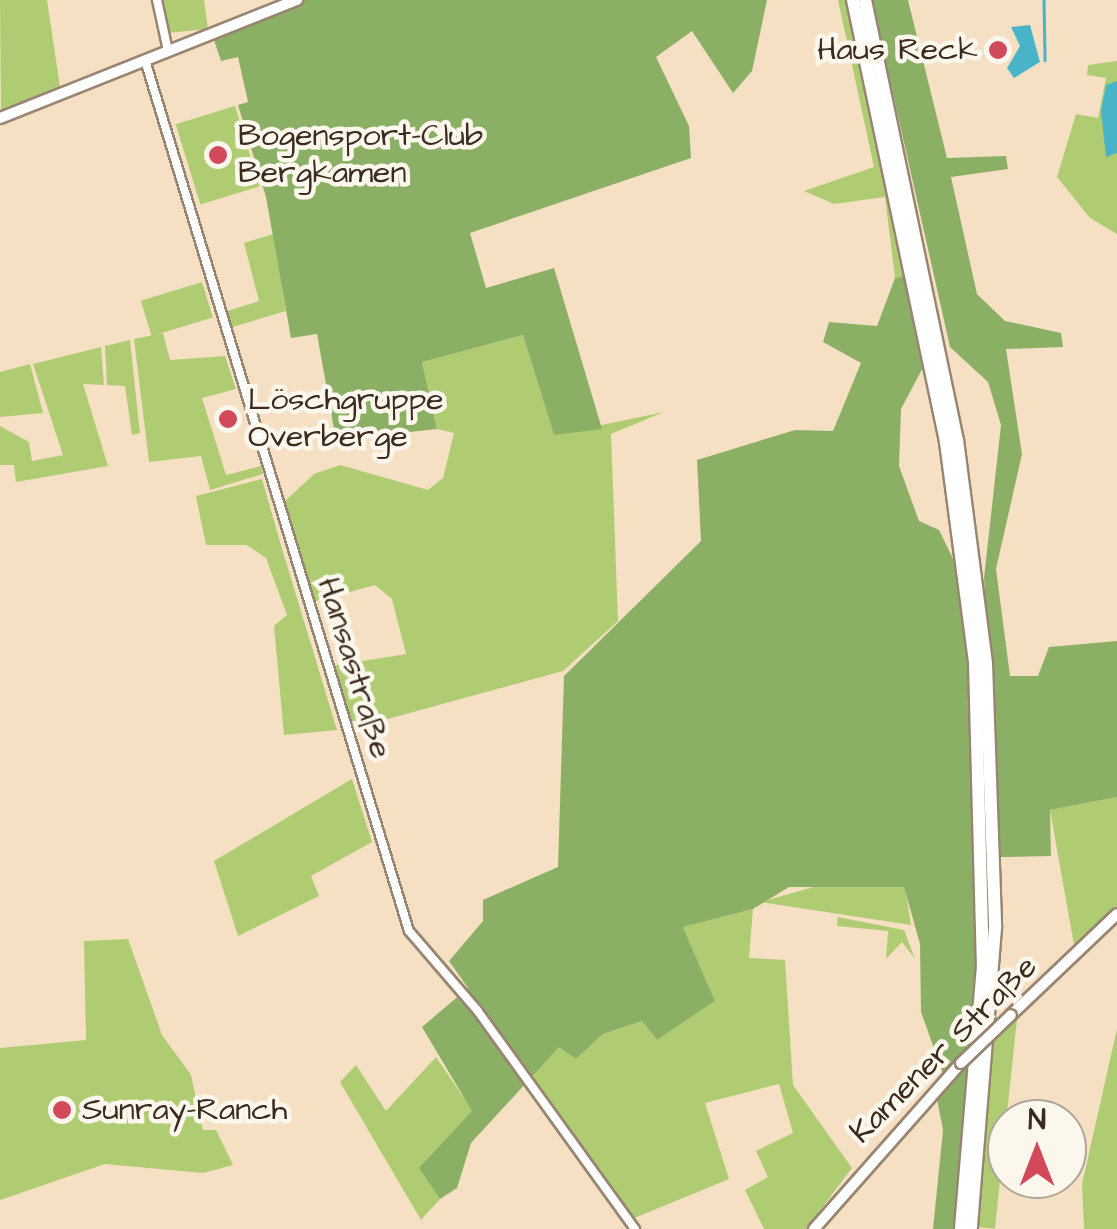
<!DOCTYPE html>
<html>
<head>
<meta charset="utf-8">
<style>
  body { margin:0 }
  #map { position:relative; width:1117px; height:1229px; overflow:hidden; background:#f5e0c4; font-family:"Architects Daughter",sans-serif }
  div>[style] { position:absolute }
  .green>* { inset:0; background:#afcc73; transform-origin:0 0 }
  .forest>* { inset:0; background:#8bb065 }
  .water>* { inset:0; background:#49b4c7 }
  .stream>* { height:2.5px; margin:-1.25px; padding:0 1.25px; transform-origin:1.25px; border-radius:1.25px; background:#49b4c7 }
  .roads { filter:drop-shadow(2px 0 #988571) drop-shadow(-2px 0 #988571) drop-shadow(0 2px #988571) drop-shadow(0 -2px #988571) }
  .minor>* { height:8px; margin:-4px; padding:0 4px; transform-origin:4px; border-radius:4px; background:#fff }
  .major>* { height:10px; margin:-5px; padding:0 5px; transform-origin:5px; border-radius:5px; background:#fff }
  .highway>* { height:12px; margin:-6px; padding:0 6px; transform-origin:6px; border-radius:6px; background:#fff }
  .bridges { filter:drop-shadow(2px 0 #988571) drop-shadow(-2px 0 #988571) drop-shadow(0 2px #988571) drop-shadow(0 -2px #988571) }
  .major-bridge>* { height:10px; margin:-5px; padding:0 5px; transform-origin:5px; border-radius:5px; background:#fff }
  .dots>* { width:28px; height:28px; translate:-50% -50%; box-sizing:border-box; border:5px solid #fbf7ec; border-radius:50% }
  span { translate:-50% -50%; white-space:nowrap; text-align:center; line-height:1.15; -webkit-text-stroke:9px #fbf7ec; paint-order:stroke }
  .poi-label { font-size:32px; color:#3b2a1e }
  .right { translate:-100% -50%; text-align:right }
  .left { translate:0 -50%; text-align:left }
  .street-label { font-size:32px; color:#3b2a1e }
  .north { position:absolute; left:987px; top:1099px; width:100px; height:100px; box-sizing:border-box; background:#fbf7ec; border:2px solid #aea59a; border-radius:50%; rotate:0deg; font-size:28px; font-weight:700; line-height:40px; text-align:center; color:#3b2a1e }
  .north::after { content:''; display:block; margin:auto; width:35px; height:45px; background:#d1495b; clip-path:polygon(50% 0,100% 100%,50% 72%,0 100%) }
</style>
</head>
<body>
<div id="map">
  <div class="green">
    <div style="clip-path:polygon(0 0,47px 0,60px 87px,1px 110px)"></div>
    <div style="clip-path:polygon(160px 0,204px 0,208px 29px,168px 33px)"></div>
    <div style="clip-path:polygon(838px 0,848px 0,906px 276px,895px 278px,885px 197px,834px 204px,804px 191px,874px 167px)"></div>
    <div style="clip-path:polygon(1117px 61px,1117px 234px,1090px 218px,1057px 177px,1076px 114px,1098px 118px,1106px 78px,1087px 75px,1088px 65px)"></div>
    <div style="left:235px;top:106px;width:84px;height:62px;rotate:73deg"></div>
    <div style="clip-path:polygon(273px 234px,286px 311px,229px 328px,224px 312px,259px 301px,244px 243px)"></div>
    <div style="left:202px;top:282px;width:37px;height:64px;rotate:73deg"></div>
    <div style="clip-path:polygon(163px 333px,170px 360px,225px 356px,236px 389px,202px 398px,226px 475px,261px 466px,263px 474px,210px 490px,201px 456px,149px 462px,134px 339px)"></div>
    <div style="clip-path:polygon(523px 335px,554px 435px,664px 412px,611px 434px,618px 621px,563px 671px,351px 729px,332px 666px,406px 654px,392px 599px,375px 585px,343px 594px,340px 587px,313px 603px,283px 503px,314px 474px,340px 465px,428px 490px,443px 478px,454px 433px,437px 429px,422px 362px)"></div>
    <div style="clip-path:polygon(130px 340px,140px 433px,132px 435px,125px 386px,107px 385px,105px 346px)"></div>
    <div style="clip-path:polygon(101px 347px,104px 385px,83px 384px,108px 466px,16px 482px,14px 465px,0 465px,0 426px,29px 442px,32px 461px,63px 455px,33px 364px)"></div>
    <div style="clip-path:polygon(30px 364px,43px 413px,0 417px,0 372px)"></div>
    <div style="clip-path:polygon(262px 479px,280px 542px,337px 730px,284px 735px,274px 626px,287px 615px,266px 558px,247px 545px,206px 545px,196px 496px)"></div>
    <div style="clip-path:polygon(352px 779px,372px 842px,311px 876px,319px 896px,238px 936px,214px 861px)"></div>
    <div style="clip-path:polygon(1117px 797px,1117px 906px,1074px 945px,1050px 810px)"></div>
    <div style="clip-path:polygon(827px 883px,905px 887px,911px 925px,761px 902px)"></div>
    <div style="clip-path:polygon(753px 909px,749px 958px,785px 960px,793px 1085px,852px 1168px,806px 1229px,764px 1229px,745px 1190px,768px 1177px,756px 1151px,793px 1133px,779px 1084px,705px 1103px,729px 1179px,632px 1219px,528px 1074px,559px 1046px,576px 1059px,603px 1034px,642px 1021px,657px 1040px,715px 1001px,683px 927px)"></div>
    <div style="clip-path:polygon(838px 917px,904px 930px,915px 959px,902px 942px,886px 959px,888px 931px,837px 926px)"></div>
    <div style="clip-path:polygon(128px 939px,162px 1035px,191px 1075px,203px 1130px,216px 1130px,233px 1165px,203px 1173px,105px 1164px,0 1200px,0 1048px,86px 1040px,84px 941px)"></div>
    <div style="left:1017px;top:1019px;width:211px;height:23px;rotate:96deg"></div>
    <div style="clip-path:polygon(1117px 1029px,1117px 1229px,1084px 1229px,1082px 1184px)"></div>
    <div style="clip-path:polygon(436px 1057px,473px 1111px,420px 1168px,440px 1199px,421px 1220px,340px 1082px,356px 1065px,386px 1111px)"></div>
  </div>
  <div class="forest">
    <div style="clip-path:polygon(300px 0,767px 0,752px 71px,733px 93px,692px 31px,656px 57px,689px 126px,691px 158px,470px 233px,486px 288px,554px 268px,602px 429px,554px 435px,523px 335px,422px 362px,437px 429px,336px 440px,317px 334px,291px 338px,266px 197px,238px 105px,248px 102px,238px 57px,221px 61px,212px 34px)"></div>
    <div style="clip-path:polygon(872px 0,908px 0,947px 158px,1006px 156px,1008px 169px,951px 177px,977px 294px,1005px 321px,1061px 333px,1063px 347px,1006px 349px,1022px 454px,996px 569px,1010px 676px,1038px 676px,1049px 647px,1117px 641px,1117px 797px,1050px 810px,1051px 856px,1001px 857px,984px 578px,1001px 425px,988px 382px,950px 347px)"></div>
    <div style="clip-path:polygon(906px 276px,926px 362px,901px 409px,899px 466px,919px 521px,939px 530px,960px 573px,969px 663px,980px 972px,956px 1229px,933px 1229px,943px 1130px,936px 1094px,947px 1085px,921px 1012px,920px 944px,904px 887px,789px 887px,753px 909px,683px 927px,715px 1001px,657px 1040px,642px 1021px,603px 1034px,576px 1059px,559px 1047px,471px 1143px,457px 1188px,440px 1199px,419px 1168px,472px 1111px,422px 1027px,468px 988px,449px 961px,483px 921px,483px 900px,558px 867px,564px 676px,701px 541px,697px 460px,795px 430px,833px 431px,861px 363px,823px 342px,829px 322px,877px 326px,895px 278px)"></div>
  </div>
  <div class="water">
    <div style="clip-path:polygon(1030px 25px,1040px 62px,1014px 78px,1007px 68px,1020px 46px,1011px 27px)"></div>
    <div style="clip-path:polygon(1117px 81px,1117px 153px,1106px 157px,1101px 111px,1106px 85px)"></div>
  </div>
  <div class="stream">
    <div style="left:1044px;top:0;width:60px;rotate:89deg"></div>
  </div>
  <div class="roads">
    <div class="minor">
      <div style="left:157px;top:0;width:52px;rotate:77.8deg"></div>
      <div style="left:145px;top:60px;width:910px;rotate:73.14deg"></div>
      <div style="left:409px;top:931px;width:104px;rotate:49.3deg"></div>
      <div style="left:477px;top:1010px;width:270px;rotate:54.2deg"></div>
    </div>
    <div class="major">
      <div style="left:0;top:118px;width:320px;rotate:-21.7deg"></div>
      <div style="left:1011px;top:1015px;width:146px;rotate:-43.6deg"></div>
      <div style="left:814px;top:1229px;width:222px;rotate:-48.5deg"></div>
    </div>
    <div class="highway">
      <div style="left:853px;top:0;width:452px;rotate:78.1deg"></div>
      <div style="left:946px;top:442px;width:223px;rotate:82.5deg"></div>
      <div style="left:975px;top:663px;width:303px;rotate:88.5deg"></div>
      <div style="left:983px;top:966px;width:264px;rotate:94.8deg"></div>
      <div style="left:865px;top:0;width:450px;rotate:78.2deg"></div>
      <div style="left:957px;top:440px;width:226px;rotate:82.6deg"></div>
      <div style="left:986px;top:664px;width:264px;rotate:88deg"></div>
      <div style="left:995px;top:928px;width:302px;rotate:94.6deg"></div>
    </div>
  </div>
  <div class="bridges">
    <div class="major-bridge">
      <div style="left:961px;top:1063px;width:69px;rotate:-43.8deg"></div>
    </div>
  </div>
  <div class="dots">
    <div style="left:998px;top:50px;background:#d1495b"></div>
    <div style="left:218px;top:155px;background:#d1495b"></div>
    <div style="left:228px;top:419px;background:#d1495b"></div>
    <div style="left:62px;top:1110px;background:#d1495b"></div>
  </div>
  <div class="poi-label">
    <span class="right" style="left:978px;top:50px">Haus Reck</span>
    <span class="left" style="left:238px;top:155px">Bogensport-Club<br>Bergkamen</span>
    <span class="left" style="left:248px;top:419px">Löschgruppe<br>Overberge</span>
    <span class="left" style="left:82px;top:1110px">Sunray-Ranch</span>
  </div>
  <div class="street-label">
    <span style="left:354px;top:668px;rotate:73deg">Hansastraße</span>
    <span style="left:944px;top:1050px;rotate:-45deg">Kamener Straße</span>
  </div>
  <div class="north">N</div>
</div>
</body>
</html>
